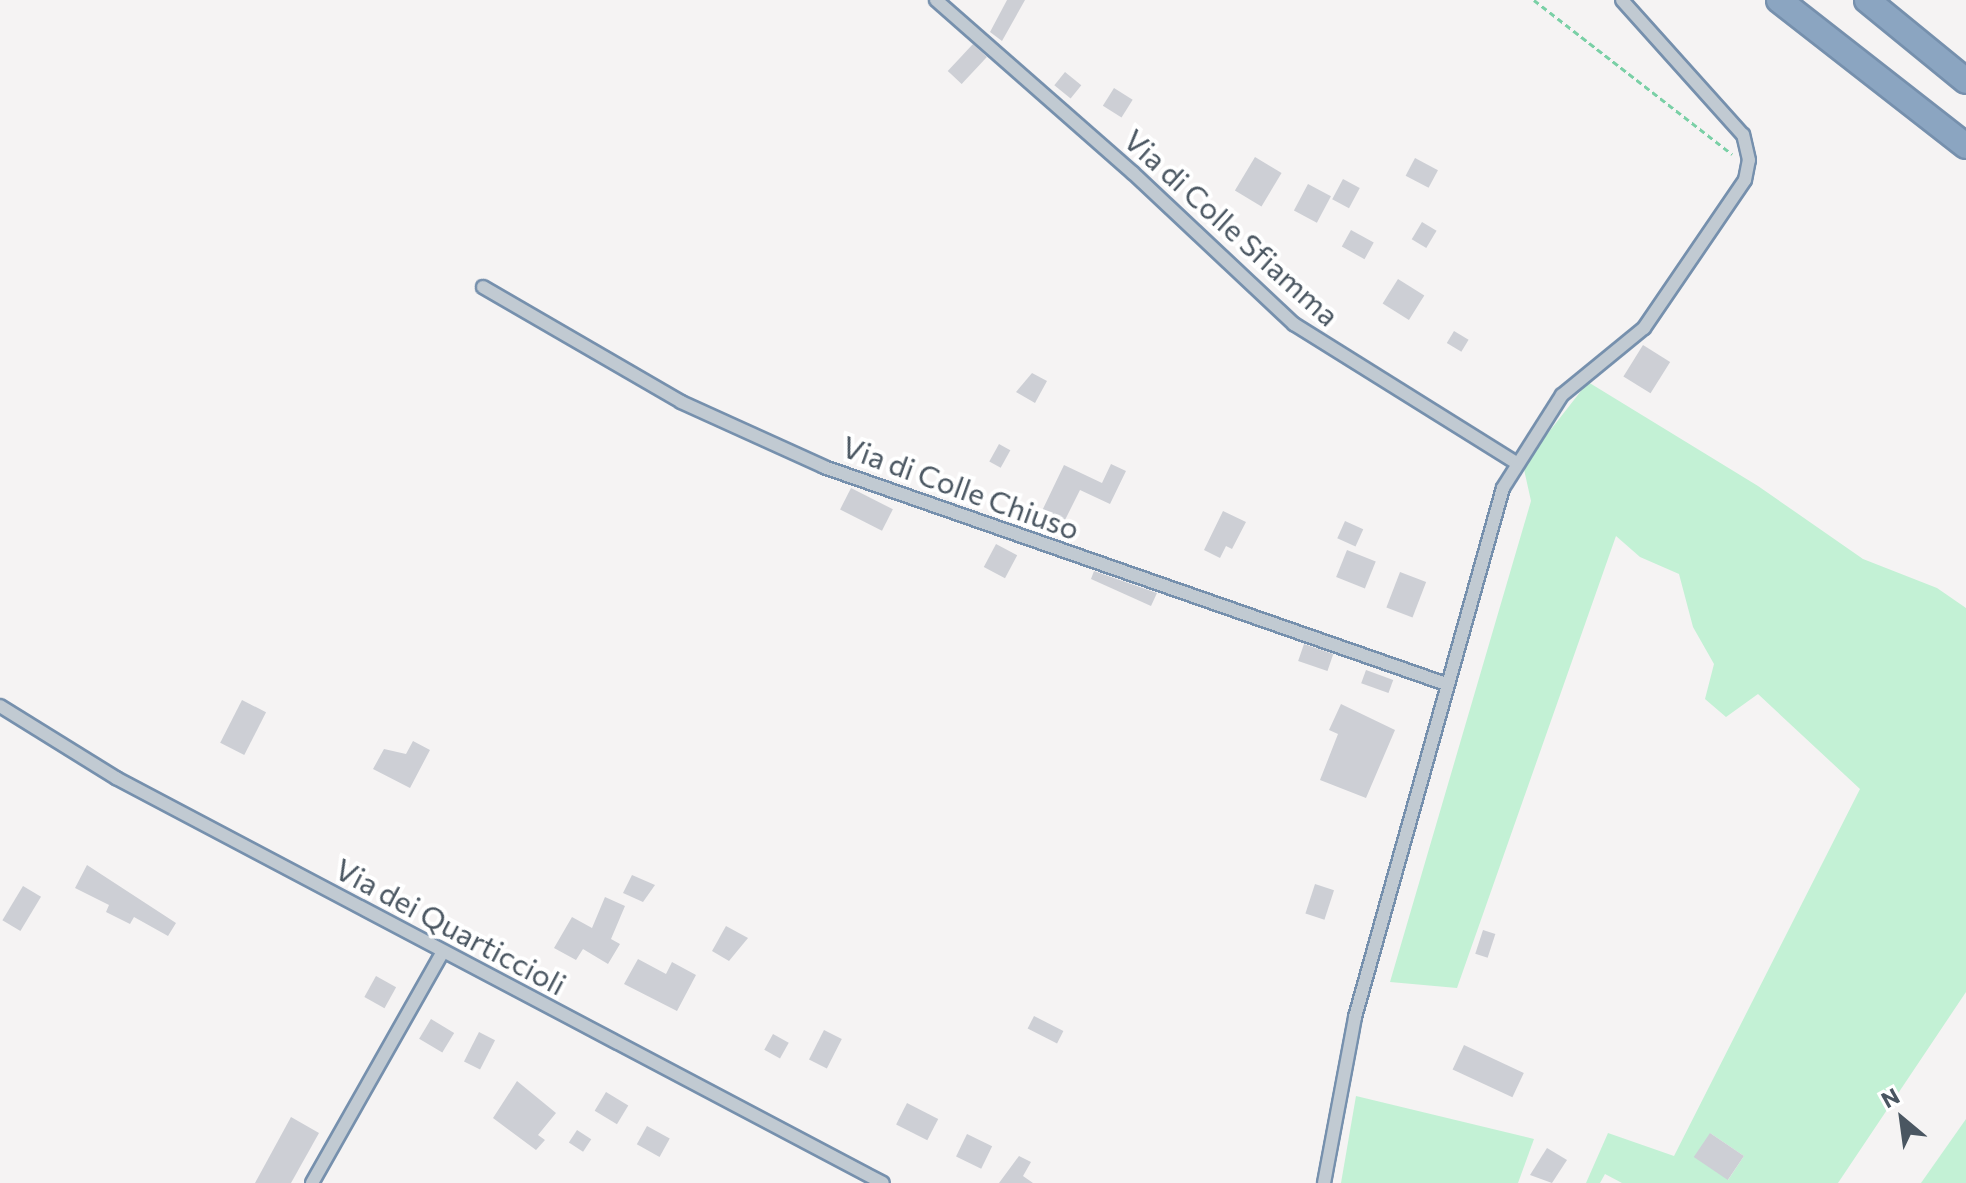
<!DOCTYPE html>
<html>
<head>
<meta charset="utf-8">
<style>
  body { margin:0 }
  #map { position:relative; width:1966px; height:1183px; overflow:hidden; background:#f5f3f3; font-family:Commissioner,sans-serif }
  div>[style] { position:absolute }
  .green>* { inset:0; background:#c3f1d5 }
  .building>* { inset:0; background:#cdcfd5; transform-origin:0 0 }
  .path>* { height:3px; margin-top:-1.5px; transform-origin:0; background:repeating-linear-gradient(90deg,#7ad0a6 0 6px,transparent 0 10px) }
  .roads { filter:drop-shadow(2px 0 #7690ad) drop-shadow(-2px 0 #7690ad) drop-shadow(0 2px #7690ad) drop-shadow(0 -2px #7690ad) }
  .street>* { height:12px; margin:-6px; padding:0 6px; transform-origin:6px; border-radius:6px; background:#c1cad2 }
  .highway>* { height:24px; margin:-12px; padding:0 12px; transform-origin:12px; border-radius:12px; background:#8ba5c1 }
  span { translate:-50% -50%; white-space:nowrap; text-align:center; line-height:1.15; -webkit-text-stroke:8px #fff; paint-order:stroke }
  .street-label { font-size:30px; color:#4a5661 }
  .north { position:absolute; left:1862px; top:1079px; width:80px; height:80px; -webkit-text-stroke:6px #fff; paint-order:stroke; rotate:331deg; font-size:22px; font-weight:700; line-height:32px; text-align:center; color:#4a5661 }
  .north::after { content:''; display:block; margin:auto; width:28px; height:36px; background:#4a5661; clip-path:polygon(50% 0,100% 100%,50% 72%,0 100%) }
</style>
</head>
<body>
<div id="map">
  <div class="green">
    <div style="clip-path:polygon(evenodd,1588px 382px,1758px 486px,1863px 559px,1937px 588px,1966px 608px,1966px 992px,1838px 1183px,1622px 1183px,1605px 1174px,1600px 1183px,1586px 1183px,1608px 1133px,1674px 1156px,1860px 789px,1758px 694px,1726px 717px,1705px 699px,1714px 664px,1693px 627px,1679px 574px,1640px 557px,1616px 536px,1457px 988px,1390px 982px,1531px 501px,1523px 465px,1588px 382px,1710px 1133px,1744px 1156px,1728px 1180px,1710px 1133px)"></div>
    <div style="clip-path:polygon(1356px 1096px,1534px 1139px,1518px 1183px,1341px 1183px)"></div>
    <div style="clip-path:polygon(1966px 1119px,1966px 1183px,1921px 1183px)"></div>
  </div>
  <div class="building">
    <div style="clip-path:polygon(1007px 0,1025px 0,1002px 41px,990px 32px)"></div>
    <div style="left:973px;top:44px;width:19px;height:37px;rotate:43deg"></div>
    <div style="left:1065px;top:72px;width:21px;height:17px;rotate:39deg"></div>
    <div style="left:1114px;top:88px;width:22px;height:21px;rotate:32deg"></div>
    <div style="left:1255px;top:157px;width:31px;height:39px;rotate:31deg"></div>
    <div style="left:1415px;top:158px;width:26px;height:20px;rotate:28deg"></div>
    <div style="left:1343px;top:179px;width:19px;height:23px;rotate:28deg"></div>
    <div style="left:1308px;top:184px;width:26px;height:30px;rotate:28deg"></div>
    <div style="left:1422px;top:222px;width:17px;height:20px;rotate:31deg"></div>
    <div style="left:1351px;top:230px;width:26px;height:19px;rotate:29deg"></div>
    <div style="left:1398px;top:279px;width:31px;height:29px;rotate:32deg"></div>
    <div style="left:1454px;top:331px;width:17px;height:14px;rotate:31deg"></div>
    <div style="left:1643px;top:345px;width:32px;height:37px;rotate:32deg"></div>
    <div style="clip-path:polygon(1032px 373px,1047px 381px,1035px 403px,1016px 392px)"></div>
    <div style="left:999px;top:444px;width:13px;height:20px;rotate:29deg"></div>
    <div style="clip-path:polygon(1111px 464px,1126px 471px,1110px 504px,1080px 490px,1063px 524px,1041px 513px,1064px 465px,1102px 483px)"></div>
    <div style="left:851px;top:488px;width:47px;height:24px;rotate:27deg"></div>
    <div style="clip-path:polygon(1223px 511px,1246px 522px,1232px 549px,1226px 546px,1220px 558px,1204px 550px)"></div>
    <div style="left:1345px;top:521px;width:20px;height:19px;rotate:24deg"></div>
    <div style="left:996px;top:544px;width:24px;height:26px;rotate:28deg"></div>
    <div style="left:1347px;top:550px;width:31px;height:29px;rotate:22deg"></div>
    <div style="clip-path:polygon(1094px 571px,1157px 593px,1151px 606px,1091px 579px)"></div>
    <div style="left:1400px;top:572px;width:28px;height:38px;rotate:21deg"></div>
    <div style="left:1304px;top:644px;width:31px;height:18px;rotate:19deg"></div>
    <div style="left:1366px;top:670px;width:29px;height:14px;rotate:20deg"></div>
    <div style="left:242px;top:700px;width:27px;height:48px;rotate:27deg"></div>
    <div style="clip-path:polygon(1341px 704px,1395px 730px,1366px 798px,1320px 780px,1338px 734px,1329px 730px)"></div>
    <div style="clip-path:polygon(413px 741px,430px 750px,410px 788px,373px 769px,384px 749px,406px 754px)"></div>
    <div style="clip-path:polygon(87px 865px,176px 923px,168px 936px,134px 917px,130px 924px,106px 912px,109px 905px,75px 888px)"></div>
    <div style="clip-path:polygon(632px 875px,655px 885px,643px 902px,623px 893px)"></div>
    <div style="left:1315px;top:884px;width:20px;height:31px;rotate:18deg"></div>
    <div style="left:23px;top:886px;width:21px;height:40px;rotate:31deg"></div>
    <div style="clip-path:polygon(605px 897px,625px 906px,611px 939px,620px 944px,608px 964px,583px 949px,576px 960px,554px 948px,572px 917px,592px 928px)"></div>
    <div style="clip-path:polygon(726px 926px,748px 938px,729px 961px,712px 951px)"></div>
    <div style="left:1483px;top:930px;width:13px;height:25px;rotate:18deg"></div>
    <div style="clip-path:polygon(638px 959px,666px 974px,672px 962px,696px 975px,677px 1011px,624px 984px)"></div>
    <div style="left:376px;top:976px;width:23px;height:24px;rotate:29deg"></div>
    <div style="left:1034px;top:1016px;width:33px;height:14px;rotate:27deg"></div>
    <div style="left:431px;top:1019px;width:27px;height:23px;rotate:31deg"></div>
    <div style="left:824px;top:1030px;width:20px;height:33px;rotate:27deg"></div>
    <div style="left:479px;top:1032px;width:18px;height:33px;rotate:27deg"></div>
    <div style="left:773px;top:1034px;width:18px;height:18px;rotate:29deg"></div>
    <div style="left:1464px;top:1045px;width:66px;height:27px;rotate:25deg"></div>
    <div style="clip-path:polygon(517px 1081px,556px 1113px,538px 1135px,545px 1140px,536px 1150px,493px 1118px)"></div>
    <div style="left:606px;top:1092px;width:26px;height:22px;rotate:31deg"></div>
    <div style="left:907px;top:1103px;width:35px;height:24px;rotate:27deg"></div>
    <div style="clip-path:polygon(291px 1117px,319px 1133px,291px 1183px,255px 1183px)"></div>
    <div style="left:647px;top:1126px;width:26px;height:21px;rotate:29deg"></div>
    <div style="left:577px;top:1130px;width:17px;height:15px;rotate:33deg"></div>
    <div style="left:1710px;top:1133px;width:41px;height:29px;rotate:34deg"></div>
    <div style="left:967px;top:1134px;width:28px;height:25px;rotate:26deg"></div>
    <div style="clip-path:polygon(1547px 1148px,1567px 1160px,1552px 1183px,1530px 1175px)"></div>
    <div style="clip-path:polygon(1019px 1156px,1031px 1162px,1023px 1176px,1033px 1183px,999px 1183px)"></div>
  </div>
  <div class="path">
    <div style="left:1534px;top:0;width:251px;rotate:37.9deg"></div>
  </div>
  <div class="roads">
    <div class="street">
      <div style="left:936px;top:0;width:262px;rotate:41.3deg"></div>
      <div style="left:1133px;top:173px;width:221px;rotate:43.2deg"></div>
      <div style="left:1294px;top:324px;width:261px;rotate:32deg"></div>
      <div style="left:483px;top:287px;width:229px;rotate:30.1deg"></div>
      <div style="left:681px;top:402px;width:157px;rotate:24.4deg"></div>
      <div style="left:824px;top:467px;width:659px;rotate:19.23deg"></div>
      <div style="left:0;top:706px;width:137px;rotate:31.8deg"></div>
      <div style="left:116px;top:778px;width:867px;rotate:27.84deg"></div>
      <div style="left:312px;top:1183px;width:266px;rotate:-60.5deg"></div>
      <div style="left:1324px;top:1183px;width:169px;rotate:-79.4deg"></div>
      <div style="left:1355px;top:1017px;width:549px;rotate:-74.37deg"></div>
      <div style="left:1503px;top:488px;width:110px;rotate:-57.6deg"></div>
      <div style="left:1562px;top:395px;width:106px;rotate:-39.3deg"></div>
      <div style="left:1644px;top:328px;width:179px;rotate:-55.7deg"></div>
      <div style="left:1745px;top:180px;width:20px;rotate:-79deg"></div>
      <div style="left:1749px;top:160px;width:26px;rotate:-103deg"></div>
      <div style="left:1743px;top:135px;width:181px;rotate:-131.9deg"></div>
    </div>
    <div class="highway">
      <div style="left:1779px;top:0;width:237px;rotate:38deg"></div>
      <div style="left:1867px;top:0;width:128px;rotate:39.3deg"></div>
    </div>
  </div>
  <div class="street-label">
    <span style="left:1232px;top:227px;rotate:42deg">Via di Colle Sfiamma</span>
    <span style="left:961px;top:487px;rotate:20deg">Via di Colle Chiuso</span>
    <span style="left:451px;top:926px;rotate:28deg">Via dei Quarticcioli</span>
  </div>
  <div class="north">N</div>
</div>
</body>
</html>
